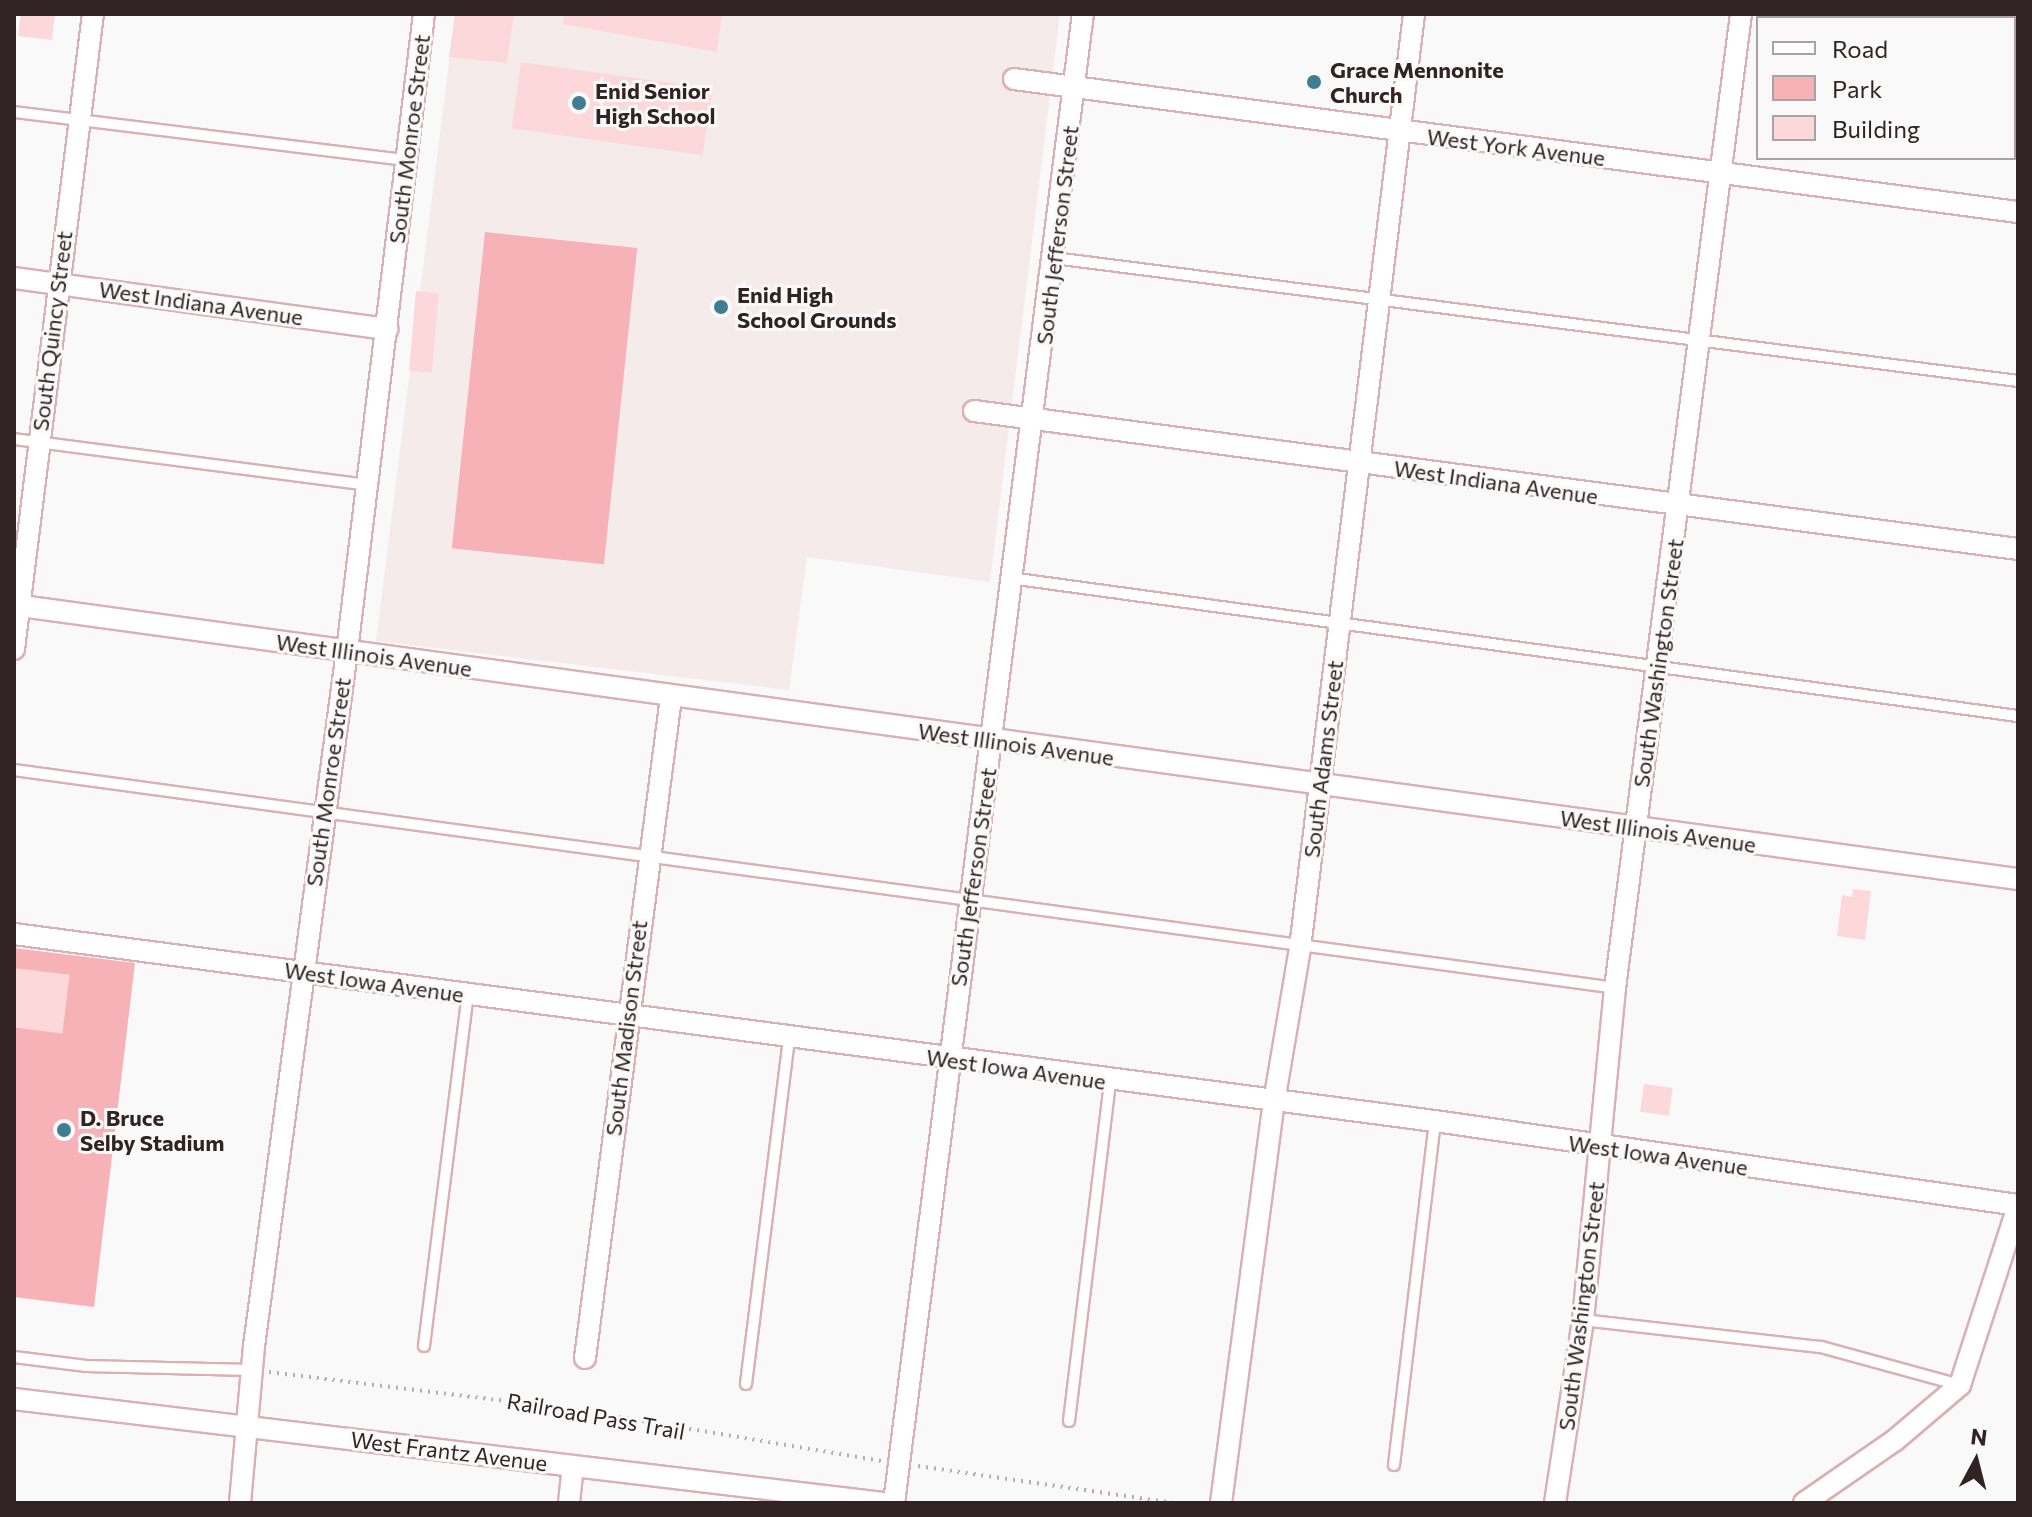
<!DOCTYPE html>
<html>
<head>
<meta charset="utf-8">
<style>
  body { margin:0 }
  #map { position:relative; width:2032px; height:1517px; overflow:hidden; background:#f9f9f9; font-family:Commissioner,sans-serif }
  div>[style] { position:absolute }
  .built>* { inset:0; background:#f6ebeb }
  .green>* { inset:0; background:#f6b2b7; transform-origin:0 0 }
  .building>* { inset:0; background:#fdd8da; transform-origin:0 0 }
  .path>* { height:4px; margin-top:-2px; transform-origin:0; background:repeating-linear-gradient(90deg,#b5b0b0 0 2px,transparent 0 8px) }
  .roads { filter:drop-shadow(2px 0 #d9b0b3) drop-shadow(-2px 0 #d9b0b3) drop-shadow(0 2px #d9b0b3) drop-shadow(0 -2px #d9b0b3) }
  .lane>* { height:10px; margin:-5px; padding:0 5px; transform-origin:5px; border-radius:5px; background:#fff }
  .street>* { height:20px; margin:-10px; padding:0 10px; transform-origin:10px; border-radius:10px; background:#fff }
  .dots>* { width:22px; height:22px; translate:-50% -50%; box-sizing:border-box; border:4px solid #f9f9f9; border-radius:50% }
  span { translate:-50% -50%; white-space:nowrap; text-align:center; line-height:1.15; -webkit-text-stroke:6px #f9f9f9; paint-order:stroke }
  .poi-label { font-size:22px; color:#312223; font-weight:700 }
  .left { translate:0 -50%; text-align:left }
  .street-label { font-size:22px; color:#312223 }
  .frame { position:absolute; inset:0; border:16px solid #312223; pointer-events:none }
  .legend { position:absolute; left:1756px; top:16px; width:260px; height:144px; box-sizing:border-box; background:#f9f9f9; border:2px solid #a9a3a3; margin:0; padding:10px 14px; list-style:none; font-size:24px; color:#312223 }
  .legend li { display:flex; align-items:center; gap:16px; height:40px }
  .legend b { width:40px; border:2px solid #a9a3a3 }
  .north { position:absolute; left:1936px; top:1421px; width:80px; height:80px; -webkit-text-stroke:6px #f9f9f9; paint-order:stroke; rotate:7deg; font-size:22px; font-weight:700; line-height:32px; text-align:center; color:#312223 }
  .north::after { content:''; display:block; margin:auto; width:28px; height:36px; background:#312223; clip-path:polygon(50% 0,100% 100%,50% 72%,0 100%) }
</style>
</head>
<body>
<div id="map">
  <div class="built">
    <div style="clip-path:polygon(455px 14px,1060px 14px,990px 582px,807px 557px,789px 690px,376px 641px)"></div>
  </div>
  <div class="green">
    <div style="left:485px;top:232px;width:153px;height:318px;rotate:6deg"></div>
    <div style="clip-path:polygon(14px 948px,135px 963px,94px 1307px,14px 1297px)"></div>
  </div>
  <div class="building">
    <div style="clip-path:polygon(21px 14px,55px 14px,52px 40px,18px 36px)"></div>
    <div style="clip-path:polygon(455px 14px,514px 14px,507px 63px,449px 57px)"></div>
    <div style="clip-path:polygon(564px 14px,722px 14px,717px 52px,563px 24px)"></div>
    <div style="left:521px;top:62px;width:193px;height:67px;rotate:8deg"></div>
    <div style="left:416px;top:291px;width:23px;height:80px;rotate:5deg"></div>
    <div style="clip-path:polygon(1853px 889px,1871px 891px,1865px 940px,1837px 936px,1842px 895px,1852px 897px)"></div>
    <div style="left:14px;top:968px;width:56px;height:59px;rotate:7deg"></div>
    <div style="left:1644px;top:1084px;width:29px;height:28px;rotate:8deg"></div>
  </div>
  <div class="path">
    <div style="left:269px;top:1372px;width:304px;rotate:7deg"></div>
    <div style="left:571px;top:1409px;width:315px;rotate:9.5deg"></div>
    <div style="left:918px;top:1466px;width:259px;rotate:8.2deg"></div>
  </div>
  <div class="roads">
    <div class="lane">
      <div style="left:14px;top:112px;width:396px;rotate:7deg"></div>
      <div style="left:1054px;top:258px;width:972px;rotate:7.27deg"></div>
      <div style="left:14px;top:439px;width:355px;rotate:7.4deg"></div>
      <div style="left:1010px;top:578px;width:1017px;rotate:7.8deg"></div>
      <div style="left:14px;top:770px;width:1616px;rotate:7.75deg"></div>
      <div style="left:1583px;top:1320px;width:240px;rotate:6.5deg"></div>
      <div style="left:1821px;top:1347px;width:144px;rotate:15.3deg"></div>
      <div style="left:424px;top:1346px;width:354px;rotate:-82.9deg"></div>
      <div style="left:14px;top:1357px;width:73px;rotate:7.1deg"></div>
      <div style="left:86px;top:1366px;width:165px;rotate:1.4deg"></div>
      <div style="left:746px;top:1384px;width:348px;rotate:-82.9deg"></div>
      <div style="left:1069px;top:1421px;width:342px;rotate:-83.1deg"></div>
      <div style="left:1394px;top:1465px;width:346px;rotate:-83.2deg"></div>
    </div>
    <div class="street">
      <div style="left:1014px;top:79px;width:1013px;rotate:7.55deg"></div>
      <div style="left:14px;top:278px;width:377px;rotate:7.8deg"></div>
      <div style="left:974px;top:411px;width:1053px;rotate:7.53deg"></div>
      <div style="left:14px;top:605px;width:2023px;rotate:7.79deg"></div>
      <div style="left:14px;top:649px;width:640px;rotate:-82.91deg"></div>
      <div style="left:14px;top:934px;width:1433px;rotate:7.5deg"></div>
      <div style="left:1435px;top:1121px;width:589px;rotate:8.2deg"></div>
      <div style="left:585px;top:1358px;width:666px;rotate:-82.58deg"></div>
      <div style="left:14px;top:1399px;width:875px;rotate:6.82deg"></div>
      <div style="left:240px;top:1503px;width:158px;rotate:-84.9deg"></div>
      <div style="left:254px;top:1346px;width:701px;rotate:-82.38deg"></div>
      <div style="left:347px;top:651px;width:642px;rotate:-83.11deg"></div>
      <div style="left:569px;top:1503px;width:37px;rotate:-84deg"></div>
      <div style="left:894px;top:1503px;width:1501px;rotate:-82.77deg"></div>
      <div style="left:1221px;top:1503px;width:404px;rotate:-82.5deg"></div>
      <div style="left:1274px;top:1102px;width:156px;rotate:-80.4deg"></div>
      <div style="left:1300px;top:948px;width:941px;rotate:-83.04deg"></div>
      <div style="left:1555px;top:1503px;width:185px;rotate:-81.3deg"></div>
      <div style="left:1583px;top:1320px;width:334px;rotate:-84.5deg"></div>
      <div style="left:1615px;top:988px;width:982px;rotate:-82.63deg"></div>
      <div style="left:1804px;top:1503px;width:109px;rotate:-34.6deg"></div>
      <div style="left:1894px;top:1441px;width:87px;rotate:-40.3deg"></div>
      <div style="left:1960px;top:1385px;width:188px;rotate:-72deg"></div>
    </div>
  </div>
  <div class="dots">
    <div style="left:1314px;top:82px;background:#3f7d93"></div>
    <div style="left:579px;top:103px;background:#3f7d93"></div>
    <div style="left:721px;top:307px;background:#3f7d93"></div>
    <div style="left:64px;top:1130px;background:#3f7d93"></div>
  </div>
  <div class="poi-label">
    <span class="left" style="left:1330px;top:82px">Grace Mennonite<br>Church</span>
    <span class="left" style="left:595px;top:103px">Enid Senior<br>High School</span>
    <span class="left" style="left:737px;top:307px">Enid High<br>School Grounds</span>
    <span class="left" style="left:80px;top:1130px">D. Bruce<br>Selby Stadium</span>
  </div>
  <div class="street-label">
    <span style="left:409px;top:139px;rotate:-83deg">South Monroe Street</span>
    <span style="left:1516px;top:147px;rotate:7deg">West York Avenue</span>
    <span style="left:1057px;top:235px;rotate:-83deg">South Jefferson Street</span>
    <span style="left:201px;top:303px;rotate:8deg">West Indiana Avenue</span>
    <span style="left:52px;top:331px;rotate:-83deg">South Quincy Street</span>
    <span style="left:1496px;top:482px;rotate:8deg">West Indiana Avenue</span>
    <span style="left:374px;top:655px;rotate:8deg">West Illinois Avenue</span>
    <span style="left:1658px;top:663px;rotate:-82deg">South Washington Street</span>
    <span style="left:1016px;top:744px;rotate:8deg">West Illinois Avenue</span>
    <span style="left:1323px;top:759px;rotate:-83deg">South Adams Street</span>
    <span style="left:328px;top:782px;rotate:-82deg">South Monroe Street</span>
    <span style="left:1658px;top:831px;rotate:8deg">West Illinois Avenue</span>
    <span style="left:973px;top:877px;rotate:-82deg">South Jefferson Street</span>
    <span style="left:374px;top:982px;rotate:8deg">West Iowa Avenue</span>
    <span style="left:626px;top:1028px;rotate:-83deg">South Madison Street</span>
    <span style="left:1016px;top:1069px;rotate:8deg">West Iowa Avenue</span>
    <span style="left:1658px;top:1155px;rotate:8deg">West Iowa Avenue</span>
    <span style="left:1581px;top:1306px;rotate:-83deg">South Washington Street</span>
    <span style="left:596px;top:1416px;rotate:10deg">Railroad Pass Trail</span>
    <span style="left:449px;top:1451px;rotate:7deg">West Frantz Avenue</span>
  </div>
  <div class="frame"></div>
  <ul class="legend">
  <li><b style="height:10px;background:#fff"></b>Road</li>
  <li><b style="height:22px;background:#f6b2b7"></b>Park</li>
  <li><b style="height:22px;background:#fdd8da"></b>Building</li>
  </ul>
  <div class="north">N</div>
</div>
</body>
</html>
